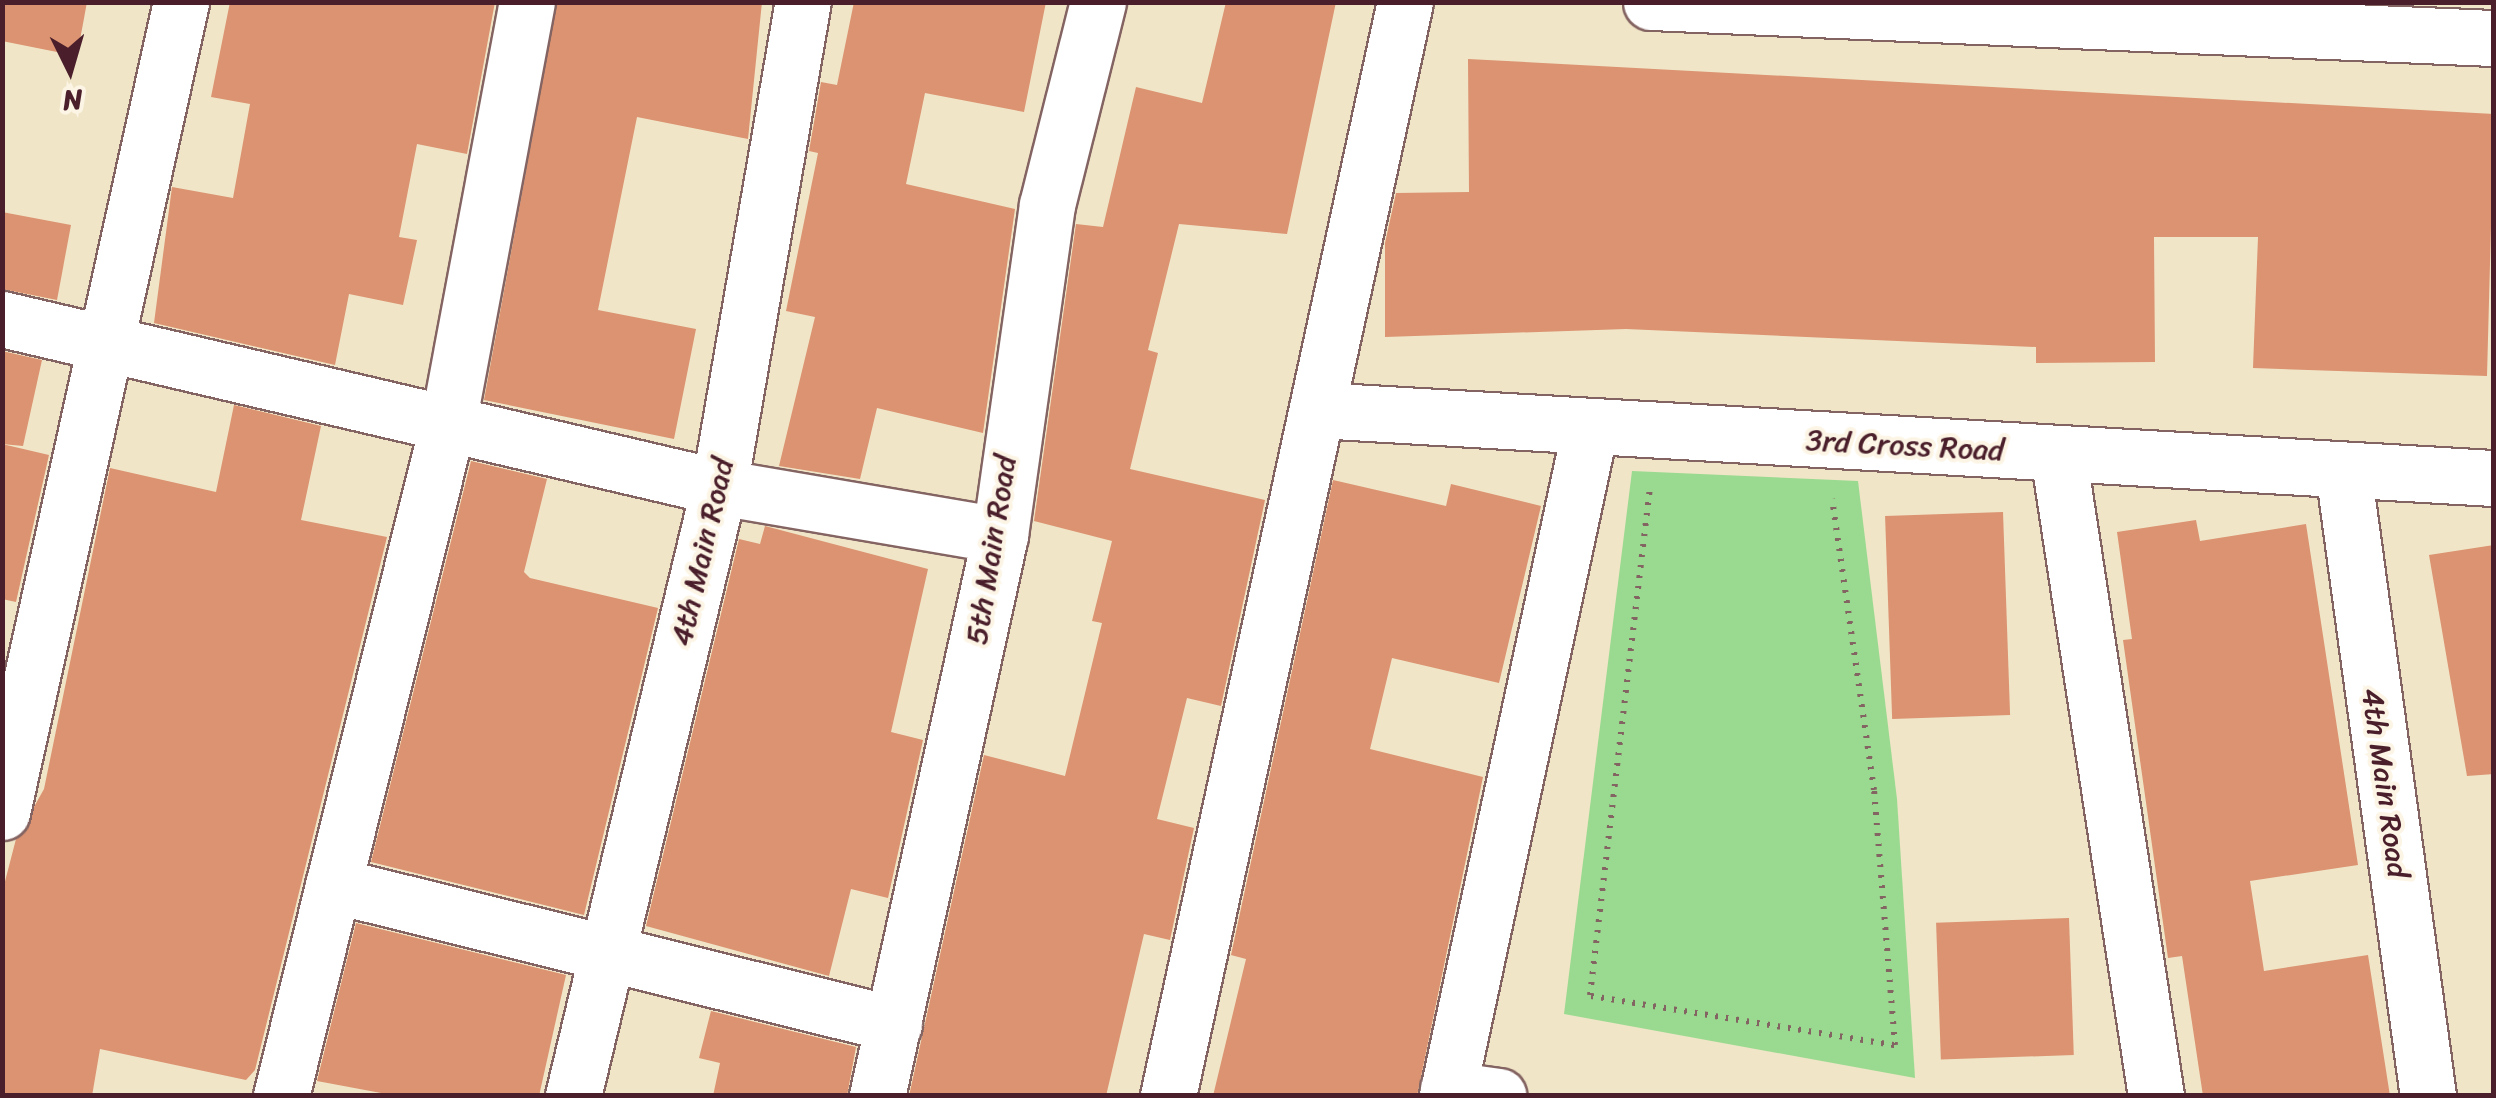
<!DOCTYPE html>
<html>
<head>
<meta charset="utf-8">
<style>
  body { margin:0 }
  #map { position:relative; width:2496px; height:1098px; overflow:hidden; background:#f0e5c7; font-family:Sriracha,sans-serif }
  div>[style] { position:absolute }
  .green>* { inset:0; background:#9ada90 }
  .building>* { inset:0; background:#db9371; transform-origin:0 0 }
  .path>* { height:6px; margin-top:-3px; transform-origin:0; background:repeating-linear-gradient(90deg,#846462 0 2.5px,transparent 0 10.5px) }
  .roads { filter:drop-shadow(2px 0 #846462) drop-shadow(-2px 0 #846462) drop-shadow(0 2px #846462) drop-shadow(0 -2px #846462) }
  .minor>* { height:55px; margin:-27.5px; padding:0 27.5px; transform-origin:27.5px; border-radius:27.5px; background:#fff }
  span { translate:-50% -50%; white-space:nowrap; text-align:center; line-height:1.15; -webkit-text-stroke:8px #fcf5e5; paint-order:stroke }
  .street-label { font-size:30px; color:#4a1f2b }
  .frame { position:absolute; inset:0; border:5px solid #4a1f2b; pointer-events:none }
  .north { position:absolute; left:20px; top:20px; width:100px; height:100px; -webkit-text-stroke:8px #fcf5e5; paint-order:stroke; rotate:175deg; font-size:28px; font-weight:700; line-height:40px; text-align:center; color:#4a1f2b }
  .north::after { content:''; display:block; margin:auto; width:35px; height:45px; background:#4a1f2b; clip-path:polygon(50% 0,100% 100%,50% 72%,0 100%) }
</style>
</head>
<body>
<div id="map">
  <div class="green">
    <div style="clip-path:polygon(1632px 471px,1858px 481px,1897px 799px,1915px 1078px,1564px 1014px)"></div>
  </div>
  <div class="building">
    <div style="clip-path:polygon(2px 2px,87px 2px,77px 56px,2px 41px)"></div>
    <div style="clip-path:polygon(230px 2px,495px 2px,467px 154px,417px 144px,399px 237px,417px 240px,403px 305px,349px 294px,335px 365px,154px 323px,172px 187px,233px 198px,250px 104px,211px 97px)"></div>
    <div style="clip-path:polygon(557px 2px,762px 2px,748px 139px,637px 117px,598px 310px,696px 329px,674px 439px,484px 400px)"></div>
    <div style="clip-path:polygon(854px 2px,1046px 2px,1024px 112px,925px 93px,906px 184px,1015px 209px,983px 433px,877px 408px,860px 479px,779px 466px,815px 317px,786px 311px,818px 153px,809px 151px,821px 82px,837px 85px)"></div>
    <div style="clip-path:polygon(1226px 2px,1336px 2px,1287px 234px,1179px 224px,1148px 350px,1158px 353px,1130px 469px,1265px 500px,1221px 706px,1187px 698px,1157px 819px,1194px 828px,1170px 940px,1144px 934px,1106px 1096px,909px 1096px,984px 755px,1065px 776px,1102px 623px,1092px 621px,1112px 541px,1034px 521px,1076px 224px,1103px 227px,1136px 87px,1202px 103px)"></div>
    <div style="clip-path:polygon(1468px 59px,2494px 114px,2487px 376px,2253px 368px,2258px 237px,2154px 237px,2155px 362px,2036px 363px,2036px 347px,1626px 329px,1385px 337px,1385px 243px,1396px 193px,1469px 192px)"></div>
    <div style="clip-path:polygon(2px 212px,71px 225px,57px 300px,2px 289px)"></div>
    <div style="clip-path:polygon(2px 351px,42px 360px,23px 446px,2px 444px)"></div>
    <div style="clip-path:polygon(234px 405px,321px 426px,301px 520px,387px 537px,255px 1070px,246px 1080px,100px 1049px,92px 1096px,2px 1096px,2px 893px,16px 839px,44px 789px,110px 468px,216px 492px)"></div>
    <div style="clip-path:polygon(2px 444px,49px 455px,16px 602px,2px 599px)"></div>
    <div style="clip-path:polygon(471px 461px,547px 479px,524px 572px,530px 578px,658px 608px,584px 915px,371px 862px)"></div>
    <div style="clip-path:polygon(1333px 480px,1446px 506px,1451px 484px,1541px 506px,1499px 683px,1392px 658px,1370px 749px,1483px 777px,1417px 1096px,1213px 1096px,1246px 959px,1231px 955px)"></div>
    <div style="left:2003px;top:512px;width:203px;height:118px;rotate:88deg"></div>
    <div style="clip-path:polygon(2196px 520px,2200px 541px,2306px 524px,2358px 865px,2250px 881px,2264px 971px,2368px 955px,2390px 1096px,2203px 1096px,2182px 956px,2168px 958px,2123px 640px,2132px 639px,2117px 532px)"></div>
    <div style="clip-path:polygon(765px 526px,928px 569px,891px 732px,923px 740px,888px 898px,851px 889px,829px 976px,646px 926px,739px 539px,760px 544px)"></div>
    <div style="clip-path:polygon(2494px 545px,2494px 774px,2467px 776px,2429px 555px)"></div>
    <div style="left:2069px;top:918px;width:137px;height:133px;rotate:88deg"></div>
    <div style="clip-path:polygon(356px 923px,566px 975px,539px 1096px,397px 1096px,317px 1081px)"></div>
    <div style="clip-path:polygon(711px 1011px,856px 1047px,847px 1096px,713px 1096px,720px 1063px,699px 1058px)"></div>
  </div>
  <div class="path">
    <div style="left:1590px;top:995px;width:512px;rotate:-83.26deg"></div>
    <div style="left:1591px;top:996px;width:308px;rotate:9.2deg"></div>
    <div style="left:1895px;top:1045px;width:256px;rotate:-94.7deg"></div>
    <div style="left:1874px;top:790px;width:294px;rotate:-98.2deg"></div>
  </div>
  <div class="roads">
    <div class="minor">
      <div style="left:1651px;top:2px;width:844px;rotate:2.45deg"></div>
      <div style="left:2px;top:319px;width:736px;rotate:13.19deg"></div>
      <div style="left:719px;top:487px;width:285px;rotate:9.7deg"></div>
      <div style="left:1317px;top:410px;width:1179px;rotate:3.31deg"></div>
      <div style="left:2058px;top:454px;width:649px;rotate:81.32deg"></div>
      <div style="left:2343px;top:470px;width:632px;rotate:82.27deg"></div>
      <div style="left:2px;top:812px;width:830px;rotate:-77.54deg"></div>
      <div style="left:333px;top:885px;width:578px;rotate:13.92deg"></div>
      <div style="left:1448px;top:1089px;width:51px;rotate:7.8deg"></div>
      <div style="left:281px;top:1096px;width:699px;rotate:-76.08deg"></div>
      <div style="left:449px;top:418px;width:423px;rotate:-79.4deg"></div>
      <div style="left:573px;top:1096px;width:626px;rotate:-76.52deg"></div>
      <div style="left:719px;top:487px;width:492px;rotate:-80.2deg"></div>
      <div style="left:877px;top:1096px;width:574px;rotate:-77.63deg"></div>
      <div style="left:1000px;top:535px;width:333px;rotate:-81.9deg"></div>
      <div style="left:1047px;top:205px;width:209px;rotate:-75.9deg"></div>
      <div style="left:1168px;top:1096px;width:1119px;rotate:-77.78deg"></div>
      <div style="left:1447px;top:1096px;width:683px;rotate:-77.92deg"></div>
    </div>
  </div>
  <div class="street-label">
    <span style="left:1905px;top:445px;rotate:3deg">3rd Cross Road</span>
    <span style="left:991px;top:550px;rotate:-81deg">5th Main Road</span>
    <span style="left:702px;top:552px;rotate:-77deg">4th Main Road</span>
    <span style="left:2385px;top:783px;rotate:82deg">4th Main Road</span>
  </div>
  <div class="frame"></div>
  <div class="north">N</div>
</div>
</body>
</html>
